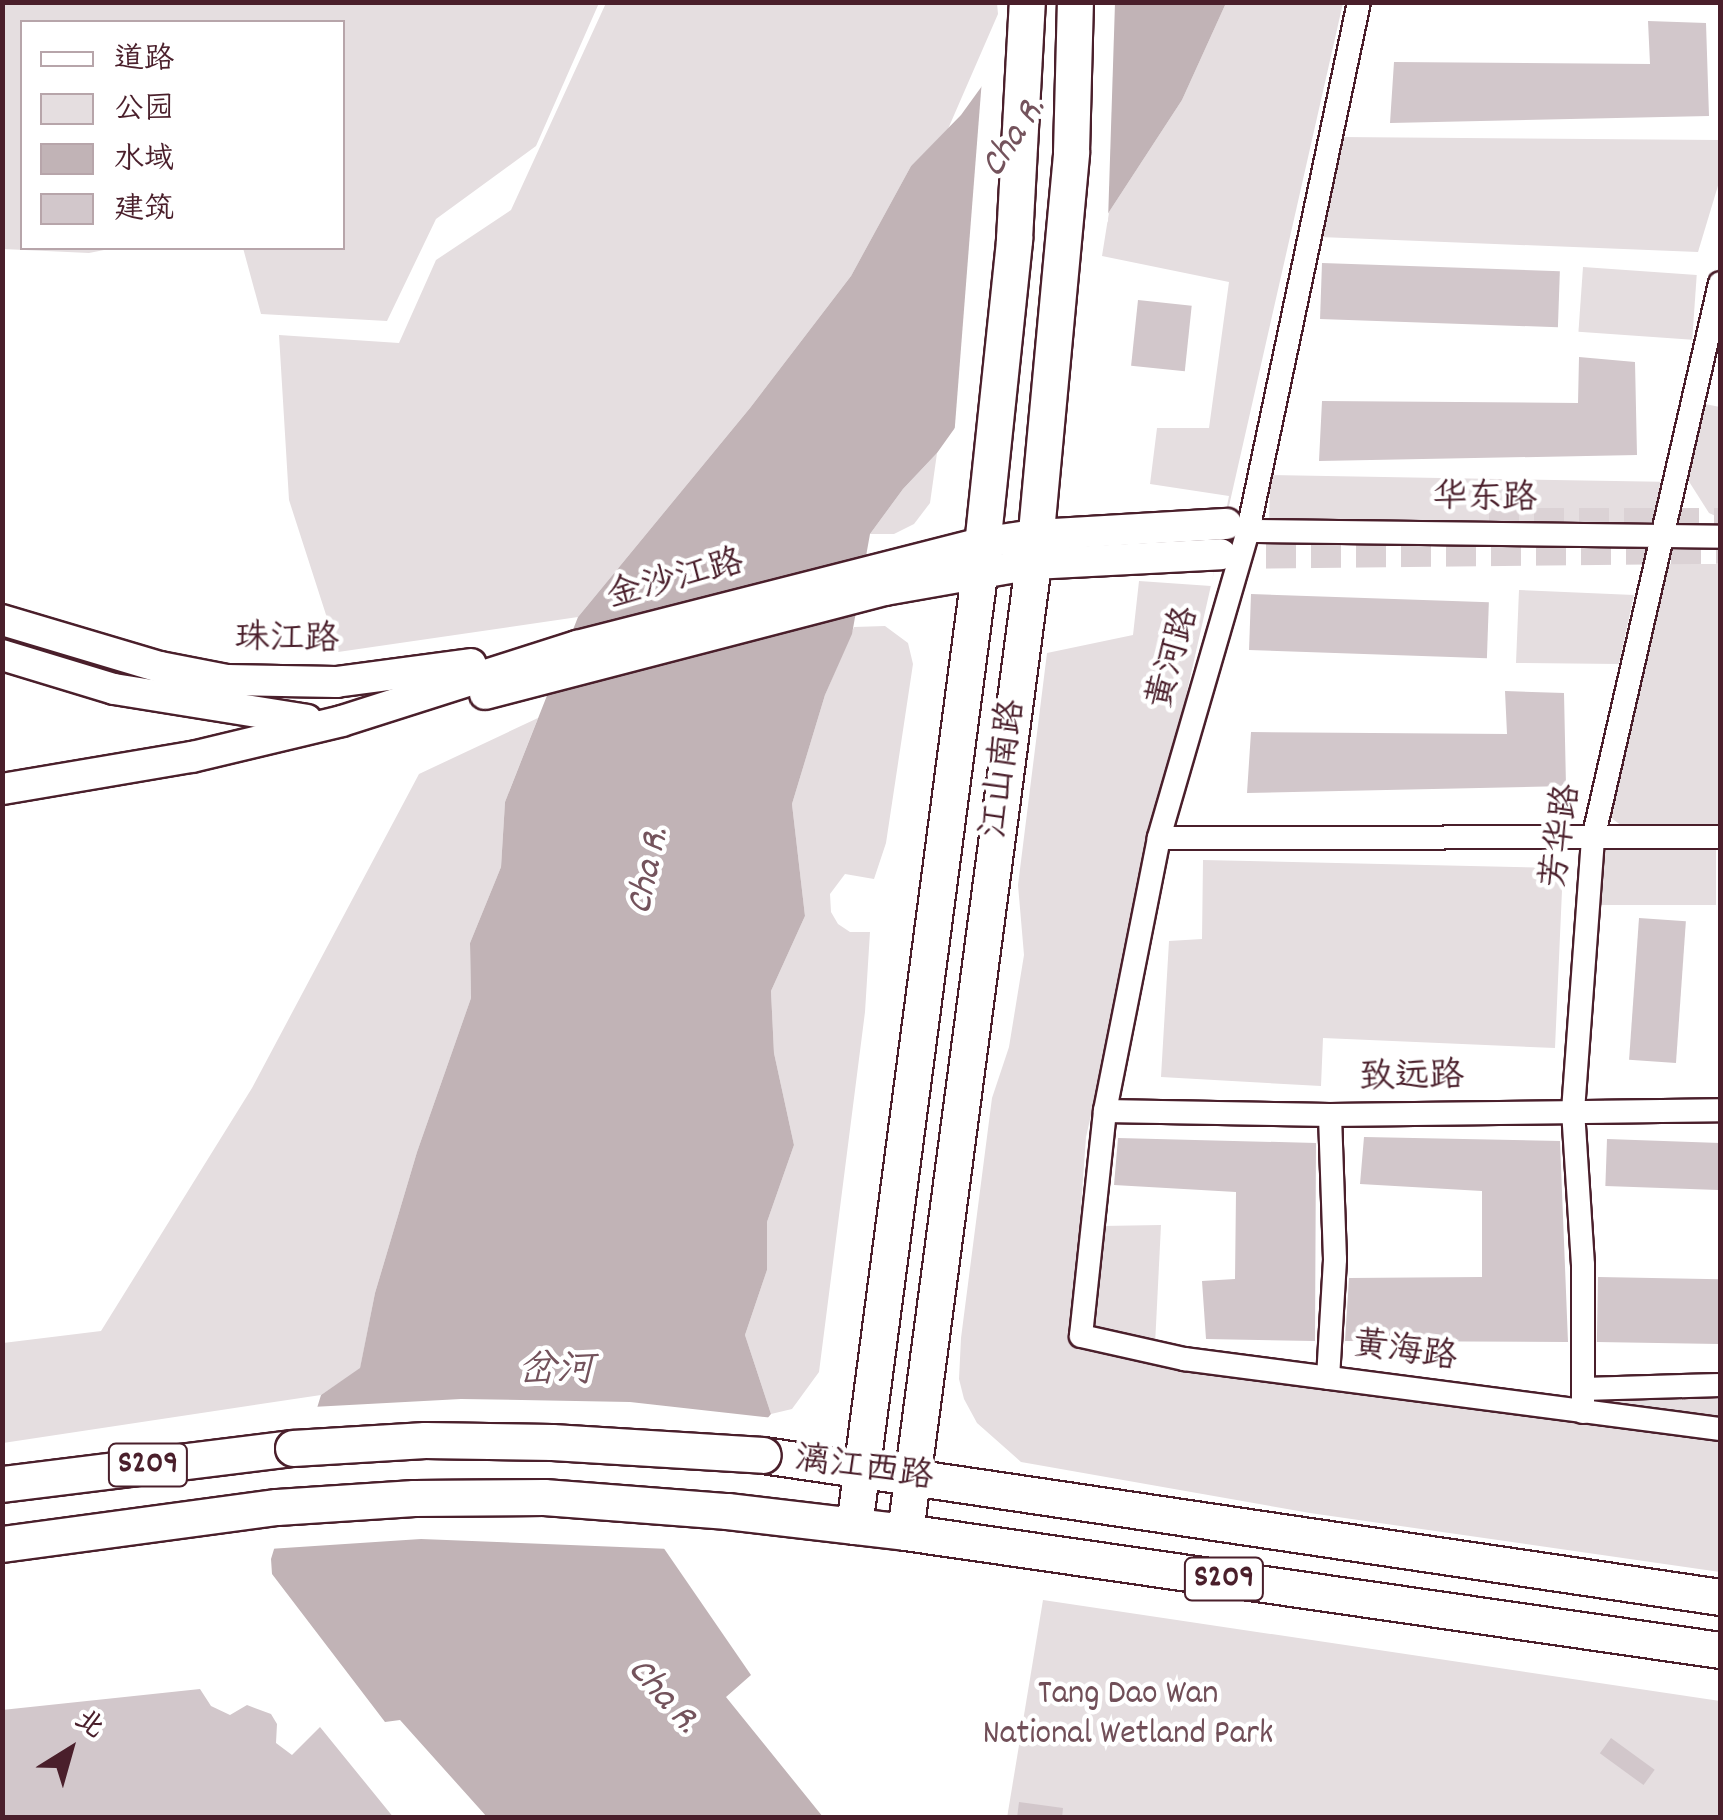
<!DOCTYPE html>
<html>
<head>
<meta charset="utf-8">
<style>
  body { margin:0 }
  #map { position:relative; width:1723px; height:1820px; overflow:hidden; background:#fff; font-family:Dekko,"LXGW WenKai TC",sans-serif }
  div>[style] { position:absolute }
  .green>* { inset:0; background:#e5dee0; transform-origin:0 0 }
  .water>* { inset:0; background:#c1b3b6 }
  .pier>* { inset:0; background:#fff }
  .building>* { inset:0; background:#d2c7cb; transform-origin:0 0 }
  .secondary-tunnel>* { height:30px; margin-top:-15px; transform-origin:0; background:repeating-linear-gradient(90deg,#dbd2d5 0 30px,transparent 0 45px) }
  .roads { filter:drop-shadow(2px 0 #4a1f2b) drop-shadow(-2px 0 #4a1f2b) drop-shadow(0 2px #4a1f2b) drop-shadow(0 -2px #4a1f2b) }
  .street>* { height:22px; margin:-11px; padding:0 11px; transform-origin:11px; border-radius:11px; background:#fff }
  .secondary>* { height:30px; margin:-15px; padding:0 15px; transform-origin:15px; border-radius:15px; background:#fff }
  .primary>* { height:35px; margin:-17.5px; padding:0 17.5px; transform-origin:17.5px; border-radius:17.5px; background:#fff }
  .bridges { filter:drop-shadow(2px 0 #4a1f2b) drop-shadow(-2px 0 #4a1f2b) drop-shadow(0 2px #4a1f2b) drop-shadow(0 -2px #4a1f2b) }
  .primary-bridge>* { height:35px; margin:-17.5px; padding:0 17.5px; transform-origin:17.5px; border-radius:17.5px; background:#fff }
  span { translate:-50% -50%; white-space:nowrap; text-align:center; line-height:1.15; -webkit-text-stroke:9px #fff; paint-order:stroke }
  .shield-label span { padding:2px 8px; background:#fff; border:2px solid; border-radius:8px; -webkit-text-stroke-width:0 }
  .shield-label { font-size:32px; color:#4a1f2b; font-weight:700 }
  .street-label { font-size:35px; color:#4a1f2b }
  .park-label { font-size:35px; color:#714f58 }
  .water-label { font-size:38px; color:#74535c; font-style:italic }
  .frame { position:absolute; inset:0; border:5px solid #4a1f2b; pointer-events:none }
  .legend { position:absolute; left:20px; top:20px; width:325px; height:230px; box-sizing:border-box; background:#fff; border:2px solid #b7a5aa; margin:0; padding:12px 18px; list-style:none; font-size:30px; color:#4a1f2b }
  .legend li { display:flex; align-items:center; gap:20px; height:50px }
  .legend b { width:50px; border:2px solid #b7a5aa }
  .north { position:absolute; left:20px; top:1700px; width:100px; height:100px; -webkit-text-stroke:8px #fff; paint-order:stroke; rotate:37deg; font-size:28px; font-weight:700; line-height:40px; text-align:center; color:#4a1f2b }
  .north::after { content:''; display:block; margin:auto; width:35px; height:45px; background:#4a1f2b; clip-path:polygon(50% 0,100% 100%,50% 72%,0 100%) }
</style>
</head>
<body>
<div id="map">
  <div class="green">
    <div style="clip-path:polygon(2px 3px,3px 2px,599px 3px,536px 146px,436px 219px,387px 321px,261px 314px,243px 248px,342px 248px,342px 22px,22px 22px,22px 248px,114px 248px,89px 253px,3px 249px)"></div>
    <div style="clip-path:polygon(606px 3px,997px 3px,998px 14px,948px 129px,911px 166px,851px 276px,750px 408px,578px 617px,338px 652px,289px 500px,279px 335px,399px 343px,436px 260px,511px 210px)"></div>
    <div style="clip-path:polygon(1226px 3px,1343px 3px,1086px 1137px,1072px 1334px,1720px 1435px,1720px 1572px,1310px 1513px,1021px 1462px,977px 1423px,964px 1399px,959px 1379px,961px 1338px,992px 1098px,1009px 1047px,1024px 955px,1018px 885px,1047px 653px,1133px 635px,1139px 581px,1211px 586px,1229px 496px,1150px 484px,1157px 428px,1209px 428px,1229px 282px,1102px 256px,1109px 212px,1182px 100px)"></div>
    <div style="clip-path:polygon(1339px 137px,1720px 140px,1720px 179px,1698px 252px,1320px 237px)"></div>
    <div style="left:1583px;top:267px;width:114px;height:65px;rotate:4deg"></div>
    <div style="clip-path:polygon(1705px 404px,1720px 407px,1720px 518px,1709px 513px,1688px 480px,1690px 452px)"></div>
    <div style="clip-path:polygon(937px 453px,930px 503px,914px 524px,894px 534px,870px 534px,903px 489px)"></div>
    <div style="left:1270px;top:475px;width:390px;height:49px;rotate:1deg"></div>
    <div style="clip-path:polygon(1663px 564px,1720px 564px,1720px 828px,1626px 829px,1610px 817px)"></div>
    <div style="clip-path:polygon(1519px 590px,1634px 595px,1619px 664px,1516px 663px)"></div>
    <div style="clip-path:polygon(885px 626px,908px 643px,913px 664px,886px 843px,874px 879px,845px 874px,830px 894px,831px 912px,838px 924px,850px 932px,870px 932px,865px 1012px,819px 1372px,792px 1409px,771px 1414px,745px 1335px,767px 1270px,767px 1222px,794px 1145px,774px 1053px,771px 991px,805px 916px,792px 804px,825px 695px,854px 627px)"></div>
    <div style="clip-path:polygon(538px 718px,505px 802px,501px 867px,470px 943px,471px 998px,417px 1152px,375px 1293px,360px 1369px,321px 1395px,3px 1443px,3px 1343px,101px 1331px,252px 1088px,419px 774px)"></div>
    <div style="left:1716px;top:841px;width:64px;height:116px;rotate:90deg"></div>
    <div style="clip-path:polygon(1203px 860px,1563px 868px,1555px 1048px,1323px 1038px,1321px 1086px,1161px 1077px,1169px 941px,1202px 939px)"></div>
    <div style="clip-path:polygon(1161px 1225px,1155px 1345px,1088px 1331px,1102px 1226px)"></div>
    <div style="clip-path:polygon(1617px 1389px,1720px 1392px,1720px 1421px,1615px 1407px)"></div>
    <div style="clip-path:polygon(1043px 1600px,1720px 1701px,1720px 1817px,1007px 1818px)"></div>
  </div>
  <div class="water">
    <div style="clip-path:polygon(1042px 3px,1226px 3px,1182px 100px,1109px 212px,937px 453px,903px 489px,870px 534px,852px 634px,825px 695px,792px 804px,805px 916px,771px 991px,774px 1053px,794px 1145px,767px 1222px,767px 1270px,745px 1335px,771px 1414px,663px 1547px,751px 1675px,726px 1697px,823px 1817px,487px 1817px,400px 1720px,385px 1722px,272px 1574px,271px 1559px,321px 1395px,360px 1368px,375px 1293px,417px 1152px,471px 998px,470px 943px,501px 867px,505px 802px,578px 617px,750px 408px,851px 276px,911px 166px,961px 115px)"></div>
  </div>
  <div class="pier">
    <div style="clip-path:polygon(1041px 3px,1115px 3px,1108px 221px,954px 438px,982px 79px)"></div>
    <div style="clip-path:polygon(461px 1399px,630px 1402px,774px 1418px,670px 1549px,421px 1539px,269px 1549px,312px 1407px)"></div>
  </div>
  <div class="building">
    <div style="clip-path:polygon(1648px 21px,1706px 23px,1709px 116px,1390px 123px,1394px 62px,1650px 64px)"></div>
    <div style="left:1322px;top:263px;width:238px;height:56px;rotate:2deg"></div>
    <div style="left:1138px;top:300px;width:54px;height:66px;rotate:6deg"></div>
    <div style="clip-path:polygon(1579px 357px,1635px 362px,1637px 455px,1319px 461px,1322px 401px,1578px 403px)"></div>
    <div style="left:1251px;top:594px;width:238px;height:56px;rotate:2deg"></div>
    <div style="clip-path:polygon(1505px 691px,1564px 693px,1566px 786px,1247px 793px,1251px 732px,1507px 734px)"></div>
    <div style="left:1639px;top:918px;width:47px;height:142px;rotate:4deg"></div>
    <div style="clip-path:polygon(1364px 1137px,1560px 1141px,1568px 1342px,1345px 1341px,1349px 1278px,1482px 1277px,1482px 1191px,1360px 1184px)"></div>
    <div style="clip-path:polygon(1118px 1138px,1316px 1143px,1315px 1341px,1206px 1339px,1202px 1281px,1235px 1279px,1236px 1192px,1114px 1185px)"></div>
    <div style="left:1607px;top:1139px;width:113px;height:47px;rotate:2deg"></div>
    <div style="left:1598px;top:1277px;width:122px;height:65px;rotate:1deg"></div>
    <div style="clip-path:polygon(200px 1689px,211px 1706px,230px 1715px,247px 1705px,271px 1714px,277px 1724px,276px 1743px,292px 1755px,320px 1727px,394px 1818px,2px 1818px,2px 1710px)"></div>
    <div style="left:1611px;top:1738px;width:54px;height:19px;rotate:36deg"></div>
    <div style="clip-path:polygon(1019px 1802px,1063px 1808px,1062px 1818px,1017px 1818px)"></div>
  </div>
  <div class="secondary-tunnel">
    <div style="left:1489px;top:523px;width:231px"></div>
    <div style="left:1221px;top:554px;width:499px;rotate:-0.6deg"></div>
  </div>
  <div class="roads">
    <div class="street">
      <div style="left:1359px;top:2px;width:541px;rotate:101.85deg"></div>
      <div style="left:1248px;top:531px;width:320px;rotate:106.2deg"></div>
      <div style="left:1159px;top:838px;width:278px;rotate:101.2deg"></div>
      <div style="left:1105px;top:1111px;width:226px;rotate:96.1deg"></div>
      <div style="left:1081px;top:1336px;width:106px;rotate:12.6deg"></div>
      <div style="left:1184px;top:1359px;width:541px;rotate:7.44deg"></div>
      <div style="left:1248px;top:531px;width:472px;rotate:0.7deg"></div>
      <div style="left:1159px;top:838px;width:561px;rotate:-0.1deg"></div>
      <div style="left:1105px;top:1111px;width:225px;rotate:1deg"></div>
      <div style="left:1330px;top:1115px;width:390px;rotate:-0.7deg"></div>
      <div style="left:1328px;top:1378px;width:119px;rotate:-86.6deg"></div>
      <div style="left:1335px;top:1259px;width:144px;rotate:-92deg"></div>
      <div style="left:1584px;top:1389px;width:136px;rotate:-1.7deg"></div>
      <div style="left:1583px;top:1412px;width:147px;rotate:-90deg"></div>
      <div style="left:1583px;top:1265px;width:154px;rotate:-93.7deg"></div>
      <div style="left:1573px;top:1111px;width:273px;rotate:-85.8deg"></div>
      <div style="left:1593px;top:839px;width:570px;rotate:-77.13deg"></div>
    </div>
    <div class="secondary">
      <div style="left:2px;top:620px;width:165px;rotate:16.6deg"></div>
      <div style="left:160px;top:667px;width:68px;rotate:11deg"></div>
      <div style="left:227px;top:680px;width:109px;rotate:1.1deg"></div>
      <div style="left:336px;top:682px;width:136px;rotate:-7.6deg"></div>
      <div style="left:2px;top:655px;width:117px;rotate:16.9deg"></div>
      <div style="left:114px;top:689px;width:195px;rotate:9.1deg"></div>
      <div style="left:485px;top:694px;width:413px;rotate:-14.6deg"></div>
      <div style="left:885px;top:590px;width:150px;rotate:-10deg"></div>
      <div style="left:1033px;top:564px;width:188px;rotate:-3deg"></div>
      <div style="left:2px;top:789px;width:193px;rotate:-9.6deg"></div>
      <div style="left:192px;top:757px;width:154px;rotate:-13.5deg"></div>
      <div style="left:342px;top:721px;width:247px;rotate:-17.7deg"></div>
      <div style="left:577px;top:646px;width:416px;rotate:-14.3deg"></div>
      <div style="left:980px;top:543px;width:56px;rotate:-8.3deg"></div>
      <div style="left:1035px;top:535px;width:192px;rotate:-3.3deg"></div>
    </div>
    <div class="primary">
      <div style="left:763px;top:1455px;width:967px;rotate:8.44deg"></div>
      <div style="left:2px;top:1484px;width:293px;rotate:-7.1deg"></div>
      <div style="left:854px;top:1526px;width:960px;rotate:-82.52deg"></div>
      <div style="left:979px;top:574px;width:337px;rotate:-84deg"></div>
      <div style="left:1014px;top:239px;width:237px;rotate:-86.9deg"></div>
      <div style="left:905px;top:1532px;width:976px;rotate:-82.47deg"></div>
      <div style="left:1033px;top:564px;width:414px;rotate:-84.7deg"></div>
      <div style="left:1071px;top:152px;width:150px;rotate:-88.5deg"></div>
      <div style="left:2px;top:1544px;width:277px;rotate:-7.7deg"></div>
      <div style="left:277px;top:1507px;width:137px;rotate:-3.8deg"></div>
      <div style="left:414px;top:1498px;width:130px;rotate:-0.4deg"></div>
      <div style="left:544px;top:1497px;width:184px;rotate:4.4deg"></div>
      <div style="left:727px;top:1511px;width:179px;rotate:6.7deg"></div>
      <div style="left:905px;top:1532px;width:823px;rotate:8.24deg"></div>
    </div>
  </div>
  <div class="bridges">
    <div class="primary-bridge">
      <div style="left:293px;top:1448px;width:132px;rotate:-3.5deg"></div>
      <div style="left:425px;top:1440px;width:127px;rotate:0.9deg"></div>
      <div style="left:552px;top:1442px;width:211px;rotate:3.5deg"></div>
    </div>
  </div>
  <div class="shield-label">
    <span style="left:148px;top:1465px">S209</span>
    <span style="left:1224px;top:1579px">S209</span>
  </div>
  <div class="street-label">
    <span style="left:1485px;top:500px;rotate:1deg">华东路</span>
    <span style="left:676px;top:581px;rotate:-15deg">金沙江路</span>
    <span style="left:287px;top:641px;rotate:1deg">珠江路</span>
    <span style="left:1175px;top:658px;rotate:-74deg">黄河路</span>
    <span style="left:1005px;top:769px;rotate:-82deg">江山南路</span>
    <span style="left:1563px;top:836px;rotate:-82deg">芳华路</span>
    <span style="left:1412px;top:1079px;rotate:-1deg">致远路</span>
    <span style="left:1405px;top:1353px;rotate:8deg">黄海路</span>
    <span style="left:864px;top:1470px;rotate:8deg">漓江西路</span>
  </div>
  <div class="park-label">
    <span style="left:1128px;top:1715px">Tang Dao Wan<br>National Wetland Park</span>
  </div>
  <div class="water-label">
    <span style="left:1015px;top:138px;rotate:-57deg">Cha R.</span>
    <span style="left:650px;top:871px;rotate:-78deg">Cha R.</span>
    <span style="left:556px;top:1373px">岔河</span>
    <span style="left:662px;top:1697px;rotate:48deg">Cha R.</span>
  </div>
  <div class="frame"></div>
  <ul class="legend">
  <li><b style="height:12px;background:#fff"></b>道路</li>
  <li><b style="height:28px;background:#e5dee0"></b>公园</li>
  <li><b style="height:28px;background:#c1b3b6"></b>水域</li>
  <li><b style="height:28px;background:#d2c7cb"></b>建筑</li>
  </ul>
  <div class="north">北</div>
</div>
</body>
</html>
